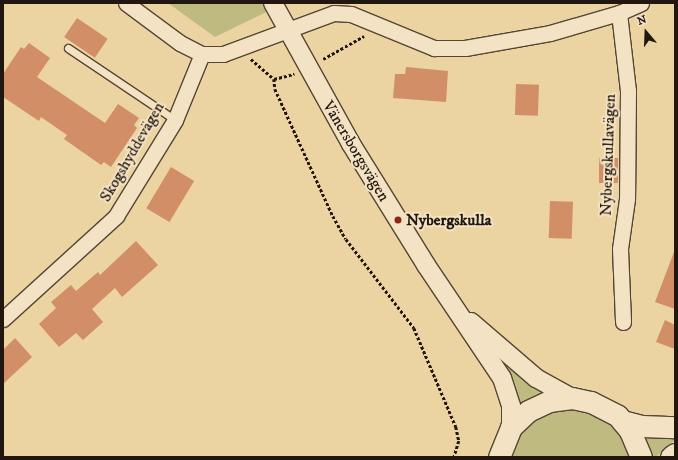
<!DOCTYPE html>
<html>
<head>
<meta charset="utf-8">
<style>
  body { margin:0 }
  #map { position:relative; width:678px; height:460px; overflow:hidden; background:#ecd3a2; font-family:"IM FELL DW Pica",serif }
  div>[style] { position:absolute }
  .green>* { inset:0; background:#bfba7f }
  .building>* { inset:0; background:#d18e67; transform-origin:0 0 }
  .path>* { height:2.5px; margin-top:-1.25px; transform-origin:0; background:repeating-linear-gradient(90deg,#22170f 0 3px,transparent 0 5px) }
  .roads { filter:drop-shadow(1px 0 #544634) drop-shadow(-1px 0 #544634) drop-shadow(0 1px #544634) drop-shadow(0 -1px #544634) }
  .service>* { height:7px; margin:-3.5px; padding:0 3.5px; transform-origin:3.5px; border-radius:3.5px; background:#f3e2c3 }
  .minor>* { height:15px; margin:-7.5px; padding:0 7.5px; transform-origin:7.5px; border-radius:7.5px; background:#f3e2c3 }
  .tertiary>* { height:18px; margin:-9px; padding:0 9px; transform-origin:9px; border-radius:9px; background:#f3e2c3 }
  .secondary>* { height:21px; margin:-10.5px; padding:0 10.5px; transform-origin:10.5px; border-radius:10.5px; background:#f3e2c3 }
  .dots>* { width:11px; height:11px; translate:-50% -50%; box-sizing:border-box; border:2px solid #f3e2c3; border-radius:50% }
  span { translate:-50% -50%; white-space:nowrap; text-align:center; line-height:1.15; -webkit-text-stroke:4px #f3e2c3; paint-order:stroke }
  .street-label { font-size:16px; color:#22170f }
  .poi-label { font-size:16px; color:#22170f; font-weight:700 }
  .left { translate:0 -50%; text-align:left }
  .frame { position:absolute; inset:0; border:4px solid #22170f; pointer-events:none }
  .north { position:absolute; left:626px; top:12px; width:40px; height:40px; -webkit-text-stroke:3px #f3e2c3; paint-order:stroke; rotate:341deg; font-size:11px; font-weight:700; line-height:16px; text-align:center; color:#22170f }
  .north::after { content:''; display:block; margin:auto; width:14px; height:18px; background:#22170f; clip-path:polygon(50% 0,100% 100%,50% 72%,0 100%) }
</style>
</head>
<body>
<div id="map">
  <div class="green">
    <div style="clip-path:polygon(168px 3px,285px 3px,215px 37px)"></div>
    <div style="clip-path:polygon(501px 363px,525px 380px,548px 395px,520px 407px)"></div>
    <div style="clip-path:polygon(565px 409px,586px 411px,605px 420px,620px 434px,629px 457px,508px 457px,514px 440px,527px 424px,545px 413px)"></div>
    <div style="clip-path:polygon(642px 436px,675px 437px,675px 440px,656px 457px,649px 457px)"></div>
  </div>
  <div class="building">
    <div style="left:77px;top:18px;width:37px;height:23px;rotate:34deg"></div>
    <div style="clip-path:polygon(29px 43px,50px 58px,37px 77px,105px 123px,118px 104px,139px 118px,134px 125px,137px 128px,111px 167px,104px 162px,101px 165px,64px 139px,67px 135px,41px 117px,39px 121px,3px 97px,3px 74px,21px 47px,24px 49px)"></div>
    <div style="clip-path:polygon(406px 67px,448px 71px,446px 102px,393px 98px,395px 74px,405px 74px)"></div>
    <div style="left:516px;top:84px;width:23px;height:31px;rotate:2deg"></div>
    <div style="left:618px;top:158px;width:25px;height:19px;rotate:90deg"></div>
    <div style="left:171px;top:167px;width:27px;height:48px;rotate:31deg"></div>
    <div style="left:550px;top:201px;width:23px;height:37px;rotate:2deg"></div>
    <div style="clip-path:polygon(136px 241px,158px 265px,122px 297px,115px 288px,92px 309px,103px 322px,83px 340px,76px 333px,59px 347px,39px 324px,56px 308px,51px 302px,71px 285px,76px 291px,98px 272px,100px 275px)"></div>
    <div style="clip-path:polygon(674px 252px,675px 252px,675px 309px,655px 302px)"></div>
    <div style="clip-path:polygon(665px 320px,675px 325px,675px 349px,656px 342px)"></div>
    <div style="clip-path:polygon(15px 338px,32px 357px,3px 384px,3px 350px)"></div>
  </div>
  <div class="path">
    <div style="left:251px;top:59px;width:30px;rotate:41deg"></div>
    <div style="left:274px;top:79px;width:21px;rotate:-14deg"></div>
    <div style="left:323px;top:59px;width:47px;rotate:-29.3deg"></div>
    <div style="left:274px;top:79px;width:10px;rotate:84deg"></div>
    <div style="left:275px;top:89px;width:140px;rotate:65.5deg"></div>
    <div style="left:333px;top:216px;width:26px;rotate:61deg"></div>
    <div style="left:346px;top:239px;width:112px;rotate:52.6deg"></div>
    <div style="left:414px;top:328px;width:108px;rotate:67deg"></div>
    <div style="left:456px;top:427px;width:14px;rotate:78deg"></div>
    <div style="left:459px;top:441px;width:17px;rotate:107deg"></div>
  </div>
  <div class="roads">
    <div class="service">
      <div style="left:68px;top:48px;width:129px;rotate:33.9deg"></div>
    </div>
    <div class="minor">
      <div style="left:126px;top:3px;width:67px;rotate:36.5deg"></div>
      <div style="left:180px;top:43px;width:25px;rotate:27deg"></div>
      <div style="left:202px;top:54px;width:21px"></div>
      <div style="left:223px;top:54px;width:118px;rotate:-20.3deg"></div>
      <div style="left:334px;top:13px;width:17px;rotate:3deg"></div>
      <div style="left:351px;top:14px;width:90px;rotate:22.3deg"></div>
      <div style="left:434px;top:48px;width:31px"></div>
      <div style="left:465px;top:48px;width:86px;rotate:-10deg"></div>
      <div style="left:550px;top:33px;width:72px;rotate:-16.2deg"></div>
      <div style="left:619px;top:13px;width:24px;rotate:-24deg"></div>
      <div style="left:619px;top:13px;width:79px;rotate:83.4deg"></div>
      <div style="left:628px;top:91px;width:108px;rotate:90.5deg"></div>
      <div style="left:627px;top:199px;width:50px;rotate:98deg"></div>
      <div style="left:620px;top:249px;width:73px;rotate:87.6deg"></div>
      <div style="left:3px;top:319px;width:153px;rotate:-42.3deg"></div>
      <div style="left:116px;top:216px;width:113px;rotate:-58.4deg"></div>
      <div style="left:175px;top:120px;width:71px;rotate:-67.8deg"></div>
    </div>
    <div class="tertiary">
      <div style="left:273px;top:3px;width:161px;rotate:61deg"></div>
      <div style="left:351px;top:144px;width:142px;rotate:58.2deg"></div>
      <div style="left:426px;top:265px;width:136px;rotate:56.1deg"></div>
      <div style="left:502px;top:378px;width:29px;rotate:72deg"></div>
      <div style="left:511px;top:406px;width:21px;rotate:90deg"></div>
      <div style="left:471px;top:322px;width:86px;rotate:40.7deg"></div>
      <div style="left:536px;top:378px;width:41px;rotate:29.1deg"></div>
    </div>
    <div class="secondary">
      <div style="left:622px;top:421px;width:21px;rotate:14deg"></div>
      <div style="left:642px;top:426px;width:33px;rotate:2deg"></div>
      <div style="left:499px;top:457px;width:32px;rotate:-68deg"></div>
      <div style="left:511px;top:427px;width:23px;rotate:-43deg"></div>
      <div style="left:528px;top:411px;width:23px;rotate:-25deg"></div>
      <div style="left:549px;top:401px;width:23px;rotate:-7deg"></div>
      <div style="left:572px;top:398px;width:19px;rotate:12deg"></div>
      <div style="left:591px;top:402px;width:30px;rotate:27deg"></div>
      <div style="left:618px;top:416px;width:19px;rotate:51deg"></div>
      <div style="left:630px;top:431px;width:28px;rotate:67deg"></div>
      <div style="left:671px;top:457px;width:5px;rotate:-37deg"></div>
    </div>
  </div>
  <div class="dots">
    <div style="left:398px;top:220px;background:#8f2418"></div>
  </div>
  <div class="street-label">
    <span style="left:356px;top:151px;rotate:59deg">Vänersborgsvägen</span>
    <span style="left:132px;top:152px;rotate:-60deg">Skogshyddevägen</span>
    <span style="left:608px;top:155px;rotate:-88deg">Nybergskullavägen</span>
  </div>
  <div class="poi-label">
    <span class="left" style="left:406px;top:220px">Nybergskulla</span>
  </div>
  <div class="frame"></div>
  <div class="north">N</div>
</div>
</body>
</html>
